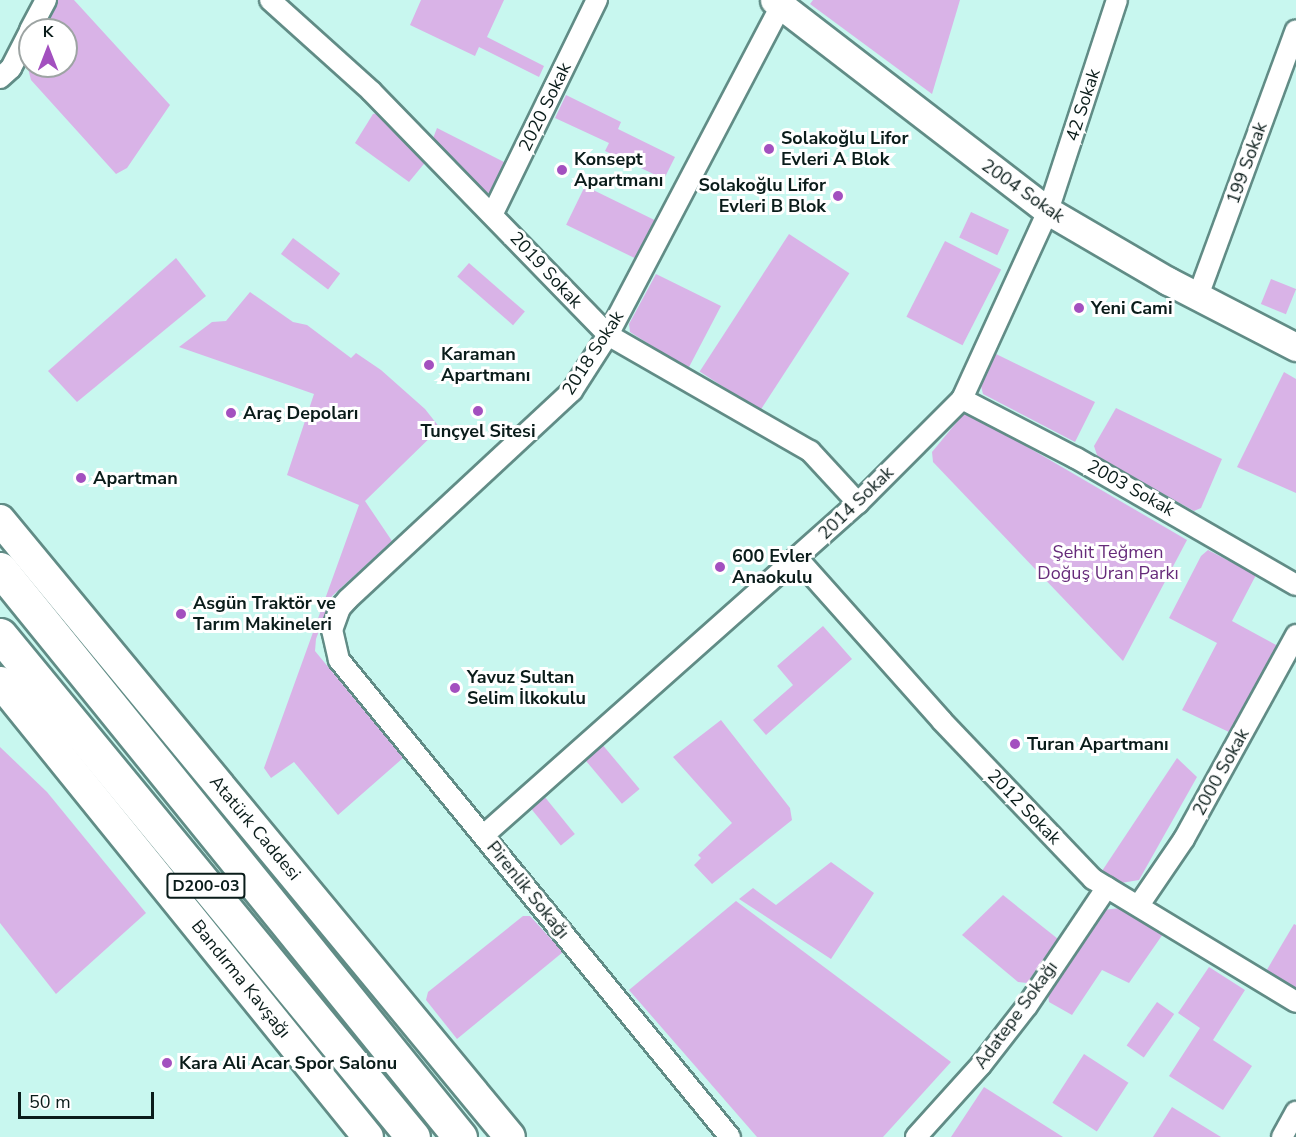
<!DOCTYPE html>
<html>
<head>
<meta charset="utf-8">
<style>
  body { margin:0 }
  #map { position:relative; width:1296px; height:1137px; overflow:hidden; background:#c8f7ef; font-family:"Nunito Sans",sans-serif }
  div>[style] { position:absolute }
  .green>* { inset:0; background:#d9b3e7; transform-origin:0 0 }
  .roads { filter:drop-shadow(2px 0 #618c86) drop-shadow(-2px 0 #618c86) drop-shadow(0 2px #618c86) drop-shadow(0 -2px #618c86) }
  .street>* { height:20px; margin:-10px; padding:0 10px; transform-origin:10px; border-radius:10px; background:#fff }
  .secondary>* { height:27px; margin:-13.5px; padding:0 13.5px; transform-origin:13.5px; border-radius:13.5px; background:#fff }
  .primary>* { height:30px; margin:-15px; padding:0 15px; transform-origin:15px; border-radius:15px; background:#fff }
  .highway>* { height:33px; margin:-16.5px; padding:0 16.5px; transform-origin:16.5px; border-radius:16.5px; background:#fff }
  .dots>* { width:16px; height:16px; translate:-50% -50%; box-sizing:border-box; border:3px solid #fff; border-radius:50% }
  span { translate:-50% -50%; white-space:nowrap; text-align:center; line-height:1.15; -webkit-text-stroke:6px #fff; paint-order:stroke }
  .shield-label span { padding:2px 4px; background:#fff; border:2px solid; border-radius:4px; -webkit-text-stroke-width:0 }
  .shield-label { font-size:16px; color:#0a1c1a; font-weight:700 }
  .street-label { font-size:18px; color:#0a1c1a }
  .poi-label { font-size:18px; color:#0a1c1a; font-weight:700 }
  .left { translate:0 -50%; text-align:left }
  .right { translate:-100% -50%; text-align:right }
  .park-label { font-size:18px; color:#662b7a }
  .north { position:absolute; left:18px; top:18px; width:60px; height:60px; box-sizing:border-box; background:#fff; border:2px solid #9da4a3; border-radius:50%; rotate:0deg; font-size:16px; font-weight:700; line-height:24px; text-align:center; color:#0a1c1a }
  .north::after { content:''; display:block; margin:auto; width:21px; height:27px; background:#a350bf; clip-path:polygon(50% 0,100% 100%,50% 72%,0 100%) }
  .scale { position:absolute; left:18px; top:1092px; width:136px; height:27px; box-sizing:border-box; border:3px solid #0a1c1a; border-top:0; padding-left:8px; font-size:18px; line-height:21px; white-space:nowrap; color:#0a1c1a; -webkit-text-stroke:4px #fff; paint-order:stroke }
</style>
</head>
<body>
<div id="map">
  <div class="green">
    <div style="clip-path:polygon(56px 0,74px 0,170px 105px,127px 168px,116px 174px,31px 80px,25px 57px,30px 48px,30px 66px,66px 66px,66px 30px,40px 30px)"></div>
    <div style="clip-path:polygon(421px 0,504px 0,487px 37px,544px 66px,539px 77px,479px 47px,475px 56px,410px 25px)"></div>
    <div style="clip-path:polygon(813px 0,960px 0,932px 94px,810px 4px)"></div>
    <div style="clip-path:polygon(566px 95px,621px 122px,618px 129px,675px 157px,664px 179px,605px 151px,609px 143px,555px 118px)"></div>
    <div style="clip-path:polygon(378px 113px,428px 159px,409px 182px,355px 143px,373px 114px)"></div>
    <div style="clip-path:polygon(437px 128px,506px 163px,490px 193px,481px 192px,432px 141px)"></div>
    <div style="left:585px;top:186px;width:79px;height:43px;rotate:26deg"></div>
    <div style="left:971px;top:212px;width:42px;height:28px;rotate:25deg"></div>
    <div style="left:789px;top:234px;width:72px;height:164px;rotate:33deg"></div>
    <div style="left:293px;top:238px;width:59px;height:20px;rotate:37deg"></div>
    <div style="left:945px;top:241px;width:63px;height:85px;rotate:27deg"></div>
    <div style="clip-path:polygon(176px 258px,206px 296px,77px 402px,48px 371px)"></div>
    <div style="left:469px;top:263px;width:74px;height:18px;rotate:41deg"></div>
    <div style="clip-path:polygon(656px 274px,721px 306px,688px 369px,630px 332px,629px 324px)"></div>
    <div style="left:1271px;top:279px;width:27px;height:27px;rotate:22deg"></div>
    <div style="clip-path:polygon(250px 292px,293px 322px,307px 325px,351px 358px,356px 353px,381px 370px,425px 409px,440px 428px,365px 501px,392px 541px,332px 596px,316px 639px,315px 651px,403px 758px,338px 815px,294px 762px,271px 778px,264px 768px,359px 505px,287px 475px,314px 394px,179px 347px,212px 322px,226px 321px)"></div>
    <div style="clip-path:polygon(994px 353px,1095px 402px,1075px 442px,983px 394px,981px 386px)"></div>
    <div style="clip-path:polygon(1284px 372px,1296px 379px,1296px 493px,1237px 467px)"></div>
    <div style="clip-path:polygon(1116px 408px,1222px 459px,1201px 508px,1194px 511px,1098px 458px,1094px 446px)"></div>
    <div style="clip-path:polygon(966px 411px,1187px 540px,1123px 661px,933px 462px,932px 452px)"></div>
    <div style="clip-path:polygon(1208px 550px,1256px 575px,1232px 621px,1278px 646px,1229px 732px,1182px 710px,1217px 643px,1169px 618px,1201px 556px)"></div>
    <div style="clip-path:polygon(823px 626px,852px 659px,766px 735px,753px 720px,793px 685px,777px 666px)"></div>
    <div style="clip-path:polygon(721px 720px,790px 808px,792px 820px,712px 884px,694px 865px,701px 858px,698px 855px,732px 823px,673px 757px)"></div>
    <div style="left:601px;top:743px;width:60px;height:23px;rotate:50deg"></div>
    <div style="clip-path:polygon(0 747px,47px 792px,146px 913px,56px 994px,0 923px)"></div>
    <div style="clip-path:polygon(1177px 758px,1197px 777px,1139px 880px,1121px 883px,1100px 874px)"></div>
    <div style="left:544px;top:796px;width:49px;height:18px;rotate:51deg"></div>
    <div style="clip-path:polygon(831px 862px,874px 893px,831px 959px,739px 899px,753px 888px,776px 905px)"></div>
    <div style="clip-path:polygon(1003px 895px,1058px 939px,1027px 983px,1018px 982px,962px 935px)"></div>
    <div style="clip-path:polygon(736px 901px,951px 1062px,883px 1137px,757px 1137px,629px 990px)"></div>
    <div style="clip-path:polygon(1121px 908px,1163px 934px,1129px 983px,1102px 970px,1072px 1015px,1049px 1002px,1048px 994px,1102px 910px)"></div>
    <div style="clip-path:polygon(523px 916px,530px 916px,563px 952px,457px 1039px,426px 1000px,428px 992px)"></div>
    <div style="clip-path:polygon(1294px 924px,1296px 925px,1296px 992px,1265px 973px)"></div>
    <div style="clip-path:polygon(1209px 967px,1245px 990px,1213px 1040px,1252px 1066px,1223px 1110px,1169px 1076px,1200px 1028px,1178px 1013px)"></div>
    <div style="left:1157px;top:1002px;width:21px;height:53px;rotate:35deg"></div>
    <div style="left:1084px;top:1054px;width:53px;height:58px;rotate:33deg"></div>
    <div style="clip-path:polygon(984px 1087px,1063px 1137px,951px 1137px)"></div>
    <div style="clip-path:polygon(1172px 1107px,1221px 1137px,1153px 1137px)"></div>
  </div>
  <div class="roads">
    <div class="street">
      <div style="left:270px;top:0;width:136px;rotate:42deg"></div>
      <div style="left:371px;top:91px;width:340px;rotate:45.8deg"></div>
      <div style="left:608px;top:335px;width:233px;rotate:29.9deg"></div>
      <div style="left:810px;top:451px;width:71px;rotate:47.3deg"></div>
      <div style="left:30px;top:30px;width:34px;rotate:-62deg"></div>
      <div style="left:0;top:78px;width:15px;rotate:-42deg"></div>
      <div style="left:11px;top:68px;width:42px;rotate:-62.8deg"></div>
      <div style="left:493px;top:213px;width:237px;rotate:-64deg"></div>
      <div style="left:1198px;top:296px;width:283px;rotate:-69.8deg"></div>
      <div style="left:962px;top:399px;width:128px;rotate:27.4deg"></div>
      <div style="left:1076px;top:458px;width:254px;rotate:30deg"></div>
      <div style="left:797px;top:558px;width:218px;rotate:48.3deg"></div>
      <div style="left:942px;top:721px;width:219px;rotate:46.3deg"></div>
      <div style="left:1093px;top:879px;width:237px;rotate:31.2deg"></div>
      <div style="left:484px;top:835px;width:500px;rotate:-41.6deg"></div>
      <div style="left:858px;top:503px;width:147px;rotate:-45deg"></div>
      <div style="left:962px;top:399px;width:207px;rotate:-65.4deg"></div>
      <div style="left:1048px;top:211px;width:222px;rotate:-71.9deg"></div>
      <div style="left:1139px;top:905px;width:80px;rotate:-55.7deg"></div>
      <div style="left:1184px;top:839px;width:233px;rotate:-61.2deg"></div>
      <div style="left:730px;top:1137px;width:617px;rotate:-129.34deg"></div>
      <div style="left:339px;top:660px;width:31px;rotate:-103deg"></div>
      <div style="left:332px;top:630px;width:23px;rotate:-70deg"></div>
      <div style="left:340px;top:608px;width:12px;rotate:-48deg"></div>
      <div style="left:348px;top:599px;width:306px;rotate:-42.9deg"></div>
      <div style="left:572px;top:391px;width:67px;rotate:-57.3deg"></div>
      <div style="left:608px;top:335px;width:370px;rotate:-62.3deg"></div>
      <div style="left:916px;top:1137px;width:97px;rotate:-47.9deg"></div>
      <div style="left:981px;top:1065px;width:75px;rotate:-52.1deg"></div>
      <div style="left:1027px;top:1006px;width:143px;rotate:-56.1deg"></div>
      <div style="left:1282px;top:1137px;width:29px;rotate:-61deg"></div>
    </div>
    <div class="secondary">
      <div style="left:774px;top:0;width:346px;rotate:37.6deg"></div>
      <div style="left:1048px;top:211px;width:139px;rotate:30.3deg"></div>
      <div style="left:1168px;top:281px;width:144px;rotate:27.3deg"></div>
    </div>
    <div class="primary">
      <div style="left:0;top:520px;width:800px;rotate:50.42deg"></div>
      <div style="left:0;top:682px;width:585px;rotate:51.03deg"></div>
    </div>
    <div class="highway">
      <div style="left:0;top:569px;width:731px;rotate:51deg"></div>
      <div style="left:0;top:635px;width:650px;rotate:50.56deg"></div>
    </div>
  </div>
  <div class="dots">
    <div style="left:769px;top:149px;background:#a350bf"></div>
    <div style="left:562px;top:170px;background:#a350bf"></div>
    <div style="left:838px;top:196px;background:#a350bf"></div>
    <div style="left:1079px;top:308px;background:#a350bf"></div>
    <div style="left:429px;top:365px;background:#a350bf"></div>
    <div style="left:478px;top:411px;background:#a350bf"></div>
    <div style="left:231px;top:413px;background:#a350bf"></div>
    <div style="left:81px;top:478px;background:#a350bf"></div>
    <div style="left:720px;top:567px;background:#a350bf"></div>
    <div style="left:181px;top:614px;background:#a350bf"></div>
    <div style="left:455px;top:688px;background:#a350bf"></div>
    <div style="left:1015px;top:744px;background:#a350bf"></div>
    <div style="left:167px;top:1063px;background:#a350bf"></div>
  </div>
  <div class="shield-label">
    <span style="left:206px;top:886px">D200-03</span>
  </div>
  <div class="street-label">
    <span style="left:1083px;top:105px;rotate:-72deg">42 Sokak</span>
    <span style="left:545px;top:107px;rotate:-64deg">2020 Sokak</span>
    <span style="left:1247px;top:163px;rotate:-70deg">199 Sokak</span>
    <span style="left:1023px;top:191px;rotate:35deg">2004 Sokak</span>
    <span style="left:546px;top:270px;rotate:47deg">2019 Sokak</span>
    <span style="left:593px;top:353px;rotate:-57deg">2018 Sokak</span>
    <span style="left:1131px;top:488px;rotate:29deg">2003 Sokak</span>
    <span style="left:856px;top:503px;rotate:-44deg">2014 Sokak</span>
    <span style="left:1221px;top:772px;rotate:-61deg">2000 Sokak</span>
    <span style="left:1024px;top:807px;rotate:46deg">2012 Sokak</span>
    <span style="left:255px;top:828px;rotate:50deg">Atatürk Caddesi</span>
    <span style="left:528px;top:890px;rotate:51deg">Pirenlik Sokağı</span>
    <span style="left:241px;top:979px;rotate:51deg">Bandırma Kavşağı</span>
    <span style="left:1016px;top:1015px;rotate:-54deg">Adatepe Sokağı</span>
  </div>
  <div class="poi-label">
    <span class="left" style="left:781px;top:149px">Solakoğlu Lifor<br>Evleri A Blok</span>
    <span class="left" style="left:574px;top:170px">Konsept<br>Apartmanı</span>
    <span class="right" style="left:826px;top:196px">Solakoğlu Lifor<br>Evleri B Blok</span>
    <span class="left" style="left:1091px;top:308px">Yeni Cami</span>
    <span class="left" style="left:441px;top:365px">Karaman<br>Apartmanı</span>
    <span class="left" style="left:243px;top:413px">Araç Depoları</span>
    <span style="left:478px;top:431px">Tunçyel Sitesi</span>
    <span class="left" style="left:93px;top:478px">Apartman</span>
    <span class="left" style="left:732px;top:567px">600 Evler<br>Anaokulu</span>
    <span class="left" style="left:193px;top:614px">Asgün Traktör ve<br>Tarım Makineleri</span>
    <span class="left" style="left:467px;top:688px">Yavuz Sultan<br>Selim İlkokulu</span>
    <span class="left" style="left:1027px;top:744px">Turan Apartmanı</span>
    <span class="left" style="left:179px;top:1063px">Kara Ali Acar Spor Salonu</span>
  </div>
  <div class="park-label">
    <span style="left:1108px;top:563px">Şehit Teğmen<br>Doğuş Uran Parkı</span>
  </div>
  <div class="north">K</div>
  <div class="scale">50 m</div>
</div>
</body>
</html>
